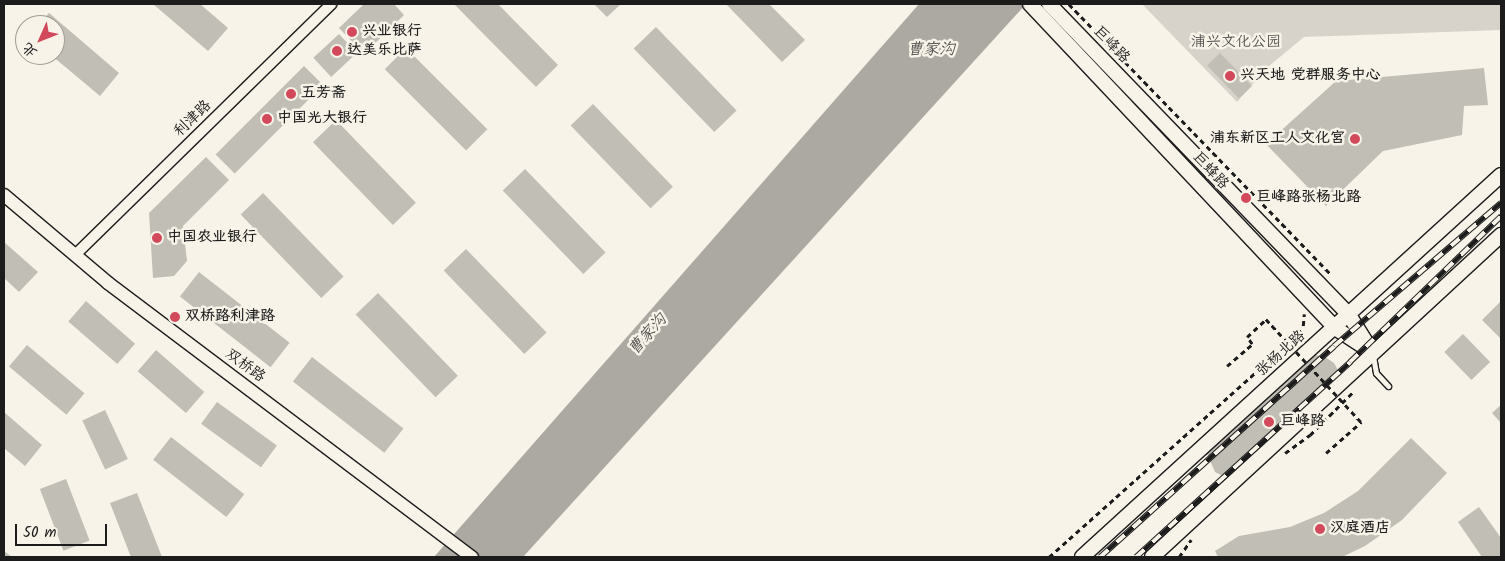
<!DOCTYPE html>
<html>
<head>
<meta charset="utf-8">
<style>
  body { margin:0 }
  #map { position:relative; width:1505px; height:561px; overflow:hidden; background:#f7f3e8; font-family:Kalam,"LXGW WenKai TC",sans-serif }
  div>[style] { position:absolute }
  .green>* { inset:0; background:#d7d3cb }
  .water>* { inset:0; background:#aca9a2 }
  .building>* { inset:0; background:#c0beb5; transform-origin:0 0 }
  .path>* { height:2.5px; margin-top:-1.25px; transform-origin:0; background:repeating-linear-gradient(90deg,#1c1c1c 0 5px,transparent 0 9px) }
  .roads { filter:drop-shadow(1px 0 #1c1c1c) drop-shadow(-1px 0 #1c1c1c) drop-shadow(0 1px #1c1c1c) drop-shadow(0 -1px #1c1c1c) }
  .service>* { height:5px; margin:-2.5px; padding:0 2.5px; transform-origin:2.5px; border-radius:2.5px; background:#f7f3e8 }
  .minor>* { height:10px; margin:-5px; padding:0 5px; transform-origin:5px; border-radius:5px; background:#f7f3e8 }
  .tertiary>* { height:12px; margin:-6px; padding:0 6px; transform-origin:6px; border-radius:6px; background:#f7f3e8 }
  .secondary>* { height:14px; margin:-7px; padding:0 7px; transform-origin:7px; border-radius:7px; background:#f7f3e8 }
  .rail>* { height:5.5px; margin-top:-2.75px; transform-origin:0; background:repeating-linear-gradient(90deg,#f7f3e8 0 11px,#1c1c1c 0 22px); box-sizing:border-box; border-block:1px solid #1c1c1c }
  .path-bridge>* { height:2.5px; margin-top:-1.25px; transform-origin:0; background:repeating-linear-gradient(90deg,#1c1c1c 0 5px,transparent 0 9px) }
  .dots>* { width:14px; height:14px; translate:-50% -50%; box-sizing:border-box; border:2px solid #f7f3e8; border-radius:50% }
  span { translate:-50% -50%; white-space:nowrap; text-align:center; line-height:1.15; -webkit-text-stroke:5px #f7f3e8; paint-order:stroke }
  .poi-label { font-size:15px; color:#1c1c1c; font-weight:700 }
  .left { translate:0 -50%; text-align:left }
  .right { translate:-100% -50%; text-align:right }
  .park-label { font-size:15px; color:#545351 }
  .street-label { font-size:15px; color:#1c1c1c }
  .water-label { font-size:16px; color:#565452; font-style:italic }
  .frame { position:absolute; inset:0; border:5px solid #1c1c1c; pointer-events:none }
  .north { position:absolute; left:15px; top:15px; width:50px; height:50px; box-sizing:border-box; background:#f7f3e8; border:1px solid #9f9d96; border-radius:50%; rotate:226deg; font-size:14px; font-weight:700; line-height:20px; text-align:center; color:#1c1c1c }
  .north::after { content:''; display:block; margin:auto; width:18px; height:22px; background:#d1495b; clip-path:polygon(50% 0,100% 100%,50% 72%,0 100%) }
  .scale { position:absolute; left:15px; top:524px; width:92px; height:22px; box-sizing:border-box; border:2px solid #1c1c1c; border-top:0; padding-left:6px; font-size:15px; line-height:18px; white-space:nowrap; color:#1c1c1c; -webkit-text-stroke:4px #f7f3e8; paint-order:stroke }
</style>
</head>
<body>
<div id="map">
  <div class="green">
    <div style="clip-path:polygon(1142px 4px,1501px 4px,1501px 30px,1304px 37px,1268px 67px,1237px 102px)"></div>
  </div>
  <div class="water">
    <div style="clip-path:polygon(919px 4px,1026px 4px,523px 557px,434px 557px)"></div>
  </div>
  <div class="building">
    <div style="clip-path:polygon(153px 4px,200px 4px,228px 28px,208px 51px)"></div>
    <div style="clip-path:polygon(364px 4px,394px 4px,404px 15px,364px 54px,339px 28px)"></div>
    <div style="clip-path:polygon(454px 4px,498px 4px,558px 65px,536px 87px)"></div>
    <div style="clip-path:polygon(594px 4px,621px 4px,607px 17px)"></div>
    <div style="clip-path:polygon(726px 4px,769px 4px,805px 40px,782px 62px)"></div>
    <div style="clip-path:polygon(49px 13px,119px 73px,100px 96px,51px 55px,55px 55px,55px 25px,38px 25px)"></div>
    <div style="left:656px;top:27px;width:116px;height:31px;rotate:46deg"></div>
    <div style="left:339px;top:34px;width:26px;height:35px;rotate:47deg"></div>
    <div style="left:406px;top:48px;width:115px;height:30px;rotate:45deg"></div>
    <div style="left:1220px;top:53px;width:46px;height:18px;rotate:46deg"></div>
    <div style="left:304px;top:66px;width:27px;height:125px;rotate:45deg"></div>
    <div style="clip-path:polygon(1484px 68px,1488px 105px,1464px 106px,1462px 135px,1383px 151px,1326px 206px,1266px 144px,1336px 81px)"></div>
    <div style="left:593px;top:104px;width:115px;height:31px;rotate:46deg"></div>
    <div style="left:336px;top:120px;width:115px;height:32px;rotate:46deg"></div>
    <div style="clip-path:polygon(206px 157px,229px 180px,183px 226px,187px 261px,174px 276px,153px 278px,149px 213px)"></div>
    <div style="left:525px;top:169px;width:116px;height:31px;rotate:46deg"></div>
    <div style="left:263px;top:193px;width:116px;height:31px;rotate:46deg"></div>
    <div style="clip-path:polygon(4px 242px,38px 272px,19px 292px,4px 278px)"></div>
    <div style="left:466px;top:249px;width:116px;height:31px;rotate:46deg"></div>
    <div style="left:199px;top:272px;width:115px;height:31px;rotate:38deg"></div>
    <div style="left:378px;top:293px;width:115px;height:31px;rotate:46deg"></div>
    <div style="left:86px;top:301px;width:65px;height:27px;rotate:41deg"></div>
    <div style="clip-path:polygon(1501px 301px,1501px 339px,1482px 320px)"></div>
    <div style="left:1463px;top:334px;width:39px;height:26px;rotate:46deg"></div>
    <div style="left:27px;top:345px;width:75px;height:28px;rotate:40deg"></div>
    <div style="left:156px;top:350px;width:64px;height:28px;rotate:41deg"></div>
    <div style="clip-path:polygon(1315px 355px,1325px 357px,1334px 363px,1339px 372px,1340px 383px,1232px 481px,1215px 472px,1207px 454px)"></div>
    <div style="left:312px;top:357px;width:116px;height:31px;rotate:38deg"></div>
    <div style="left:217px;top:402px;width:74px;height:27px;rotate:36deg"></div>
    <div style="clip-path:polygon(1501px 405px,1501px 423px,1492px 413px)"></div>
    <div style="left:105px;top:410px;width:54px;height:25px;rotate:65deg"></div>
    <div style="clip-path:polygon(4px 412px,42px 445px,25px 466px,4px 448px)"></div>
    <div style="left:171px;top:437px;width:93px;height:29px;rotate:38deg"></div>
    <div style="clip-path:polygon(1411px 438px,1447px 473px,1402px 520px,1365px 546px,1342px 557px,1218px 557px,1215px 551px,1239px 536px,1290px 527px,1324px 513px,1358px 491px)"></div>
    <div style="left:66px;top:479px;width:66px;height:28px;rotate:69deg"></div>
    <div style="clip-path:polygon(137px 493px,162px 557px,131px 557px,110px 503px)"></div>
    <div style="clip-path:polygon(1479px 507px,1501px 538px,1501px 557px,1482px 557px,1458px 522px)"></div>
    <div style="clip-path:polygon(4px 551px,12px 557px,4px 557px)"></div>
  </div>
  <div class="path">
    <div style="left:1069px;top:4px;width:375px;rotate:45.9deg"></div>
    <div style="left:1227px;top:366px;width:33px;rotate:-41deg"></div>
    <div style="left:1285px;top:453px;width:31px;rotate:-36deg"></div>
    <div style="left:1310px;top:435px;width:61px;rotate:-45deg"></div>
    <div style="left:1326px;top:453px;width:47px;rotate:-41.5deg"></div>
    <div style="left:1049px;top:557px;width:334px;rotate:-41.8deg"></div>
    <div style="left:1298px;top:334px;width:9px;rotate:-58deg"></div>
    <div style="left:1303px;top:326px;width:12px;rotate:-85deg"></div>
    <div style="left:1179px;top:557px;width:21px;rotate:-55deg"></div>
  </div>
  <div class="roads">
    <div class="service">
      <div style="left:1373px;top:356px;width:17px;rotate:80deg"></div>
      <div style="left:1376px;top:373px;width:18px;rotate:47deg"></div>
    </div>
    <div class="minor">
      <div style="left:75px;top:255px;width:359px;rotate:-44.4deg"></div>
    </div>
    <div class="tertiary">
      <div style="left:4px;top:195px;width:136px;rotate:40.2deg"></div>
      <div style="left:108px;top:283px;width:456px;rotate:37deg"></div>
    </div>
    <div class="secondary">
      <div style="left:1030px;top:4px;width:445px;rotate:46.7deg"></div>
      <div style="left:1335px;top:328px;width:44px;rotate:33deg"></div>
      <div style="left:1049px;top:4px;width:432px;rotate:46deg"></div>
      <div style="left:1349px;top:315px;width:39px;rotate:58deg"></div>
      <div style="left:1082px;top:557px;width:567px;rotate:-42.36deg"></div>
      <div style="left:1152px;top:557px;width:475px;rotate:-42.7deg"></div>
    </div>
  </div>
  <div class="rail">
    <div style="left:1100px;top:557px;width:315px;rotate:-42deg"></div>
    <div style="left:1334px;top:346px;width:220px;rotate:-40.6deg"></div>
    <div style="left:1136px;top:557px;width:290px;rotate:-42.3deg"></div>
    <div style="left:1350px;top:362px;width:210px;rotate:-44deg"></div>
  </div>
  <div class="path-bridge">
    <div style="left:1252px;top:344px;width:9px;rotate:-126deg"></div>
    <div style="left:1247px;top:337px;width:26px;rotate:-43deg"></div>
    <div style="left:1266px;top:319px;width:140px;rotate:47.3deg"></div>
  </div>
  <div class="dots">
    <div style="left:352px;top:32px;background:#d1495b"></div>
    <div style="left:337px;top:51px;background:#d1495b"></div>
    <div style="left:1230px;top:76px;background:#d1495b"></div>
    <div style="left:291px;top:94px;background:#d1495b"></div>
    <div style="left:267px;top:119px;background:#d1495b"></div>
    <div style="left:1355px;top:139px;background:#d1495b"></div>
    <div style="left:1246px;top:198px;background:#d1495b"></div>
    <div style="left:157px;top:238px;background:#d1495b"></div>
    <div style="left:175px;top:317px;background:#d1495b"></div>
    <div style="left:1269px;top:422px;background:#d1495b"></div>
    <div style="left:1320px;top:529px;background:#d1495b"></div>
  </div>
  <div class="poi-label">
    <span class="left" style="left:362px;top:32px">兴业银行</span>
    <span class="left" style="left:347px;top:51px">达美乐比萨</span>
    <span class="left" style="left:1240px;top:76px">兴天地 党群服务中心</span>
    <span class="left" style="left:301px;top:94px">五芳斋</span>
    <span class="left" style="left:277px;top:119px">中国光大银行</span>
    <span class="right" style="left:1345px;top:139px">浦东新区工人文化宫</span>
    <span class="left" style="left:1256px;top:198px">巨峰路张杨北路</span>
    <span class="left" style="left:167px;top:238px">中国农业银行</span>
    <span class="left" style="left:185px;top:317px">双桥路利津路</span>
    <span class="left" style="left:1280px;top:422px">巨峰路</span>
    <span class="left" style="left:1330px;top:529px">汉庭酒店</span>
  </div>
  <div class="park-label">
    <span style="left:1236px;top:43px">浦兴文化公园</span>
  </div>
  <div class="street-label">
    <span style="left:1111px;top:45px;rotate:46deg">巨峰路</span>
    <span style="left:193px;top:119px;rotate:-44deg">利津路</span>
    <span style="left:1210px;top:171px;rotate:47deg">巨蜂路</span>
    <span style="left:1281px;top:354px;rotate:-42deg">张杨北路</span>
    <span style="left:245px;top:366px;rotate:36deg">双桥路</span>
  </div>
  <div class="water-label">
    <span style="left:931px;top:50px">曹家沟</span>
    <span style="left:648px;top:335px;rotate:-48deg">曹家沟</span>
  </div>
  <div class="frame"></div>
  <div class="north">北</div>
  <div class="scale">50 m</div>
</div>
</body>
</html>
